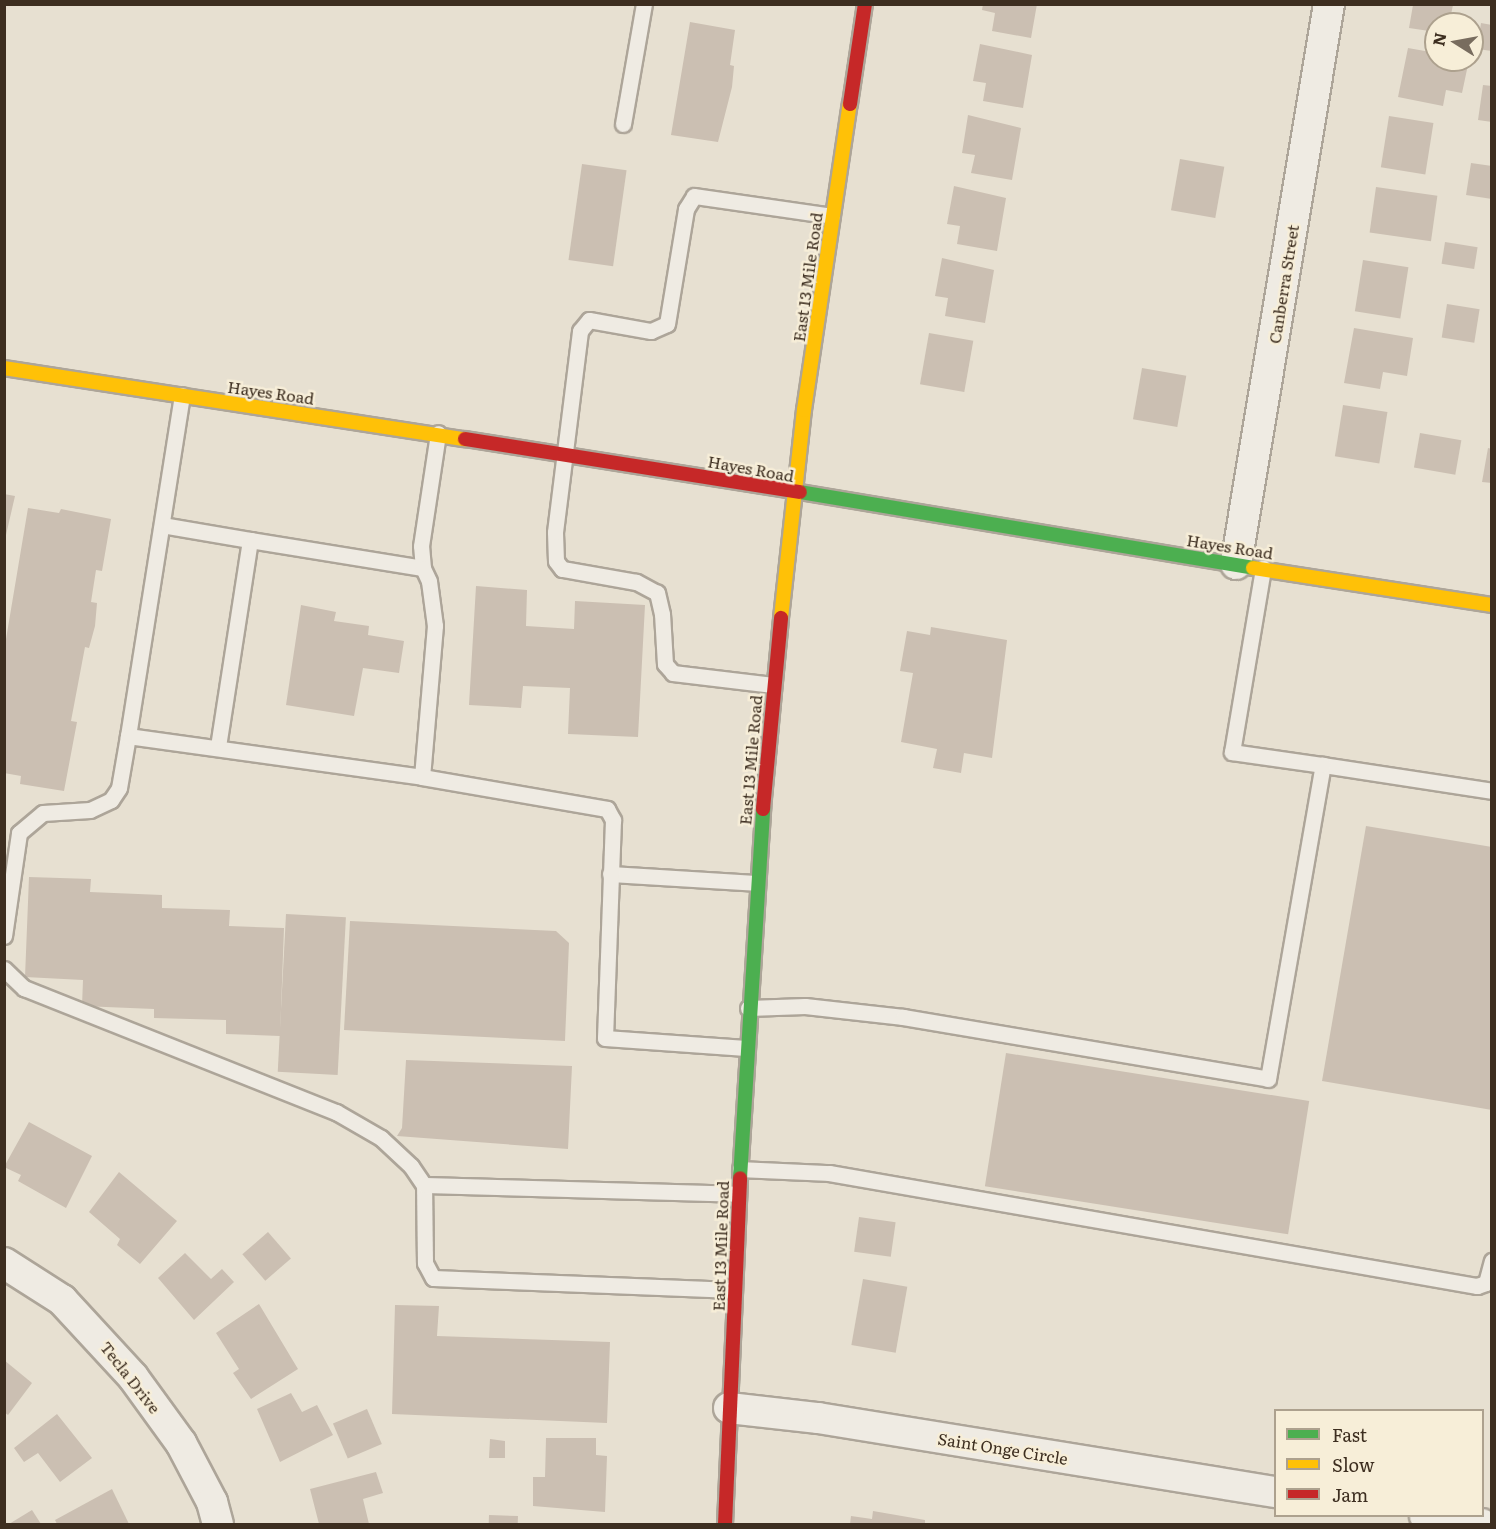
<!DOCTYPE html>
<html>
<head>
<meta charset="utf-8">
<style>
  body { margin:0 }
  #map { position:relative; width:1496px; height:1529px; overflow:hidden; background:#e7e0d1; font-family:Literata,serif }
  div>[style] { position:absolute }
  .building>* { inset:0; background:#cbbfb2; transform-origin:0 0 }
  .roads { filter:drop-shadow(2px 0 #ada599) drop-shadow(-2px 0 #ada599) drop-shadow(0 2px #ada599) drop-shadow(0 -2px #ada599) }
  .lane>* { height:15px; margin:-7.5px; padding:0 7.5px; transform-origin:7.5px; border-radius:7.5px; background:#efebe3 }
  .street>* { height:30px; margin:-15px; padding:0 15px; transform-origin:15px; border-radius:15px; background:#efebe3 }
  .fast>* { height:14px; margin:-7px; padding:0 7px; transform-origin:7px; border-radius:7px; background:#4caf50 }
  .slow>* { height:14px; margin:-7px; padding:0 7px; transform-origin:7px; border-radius:7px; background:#ffc107 }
  .jam>* { height:14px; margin:-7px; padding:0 7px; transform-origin:7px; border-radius:7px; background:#c62828 }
  span { translate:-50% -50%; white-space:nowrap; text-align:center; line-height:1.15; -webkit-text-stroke:5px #f7eed8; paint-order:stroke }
  .street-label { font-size:16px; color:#3d2e20 }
  .frame { position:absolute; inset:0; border:6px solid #3d2e20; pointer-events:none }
  .legend { position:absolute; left:1274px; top:1409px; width:210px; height:108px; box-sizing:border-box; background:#f7eed8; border:2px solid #ada18e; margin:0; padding:8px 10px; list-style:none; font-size:18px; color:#3d2e20 }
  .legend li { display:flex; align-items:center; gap:12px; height:30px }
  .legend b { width:30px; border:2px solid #ada18e }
  .north { position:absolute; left:1424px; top:12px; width:60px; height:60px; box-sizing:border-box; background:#f7eed8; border:2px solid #ada18e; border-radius:50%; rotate:281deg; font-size:16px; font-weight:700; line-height:24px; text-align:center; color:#3d2e20 }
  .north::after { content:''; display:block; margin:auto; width:21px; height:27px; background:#786c5e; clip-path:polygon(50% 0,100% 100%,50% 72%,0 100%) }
</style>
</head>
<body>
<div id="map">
  <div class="building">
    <div style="clip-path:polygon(983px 4px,1037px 4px,1031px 38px,992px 31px,995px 13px,982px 10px)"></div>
    <div style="clip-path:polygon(1413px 5px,1453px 5px,1449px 24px,1436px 24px,1436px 32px,1409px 28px)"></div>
    <div style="clip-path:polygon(690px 22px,735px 30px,730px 65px,734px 66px,732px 87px,718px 142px,671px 135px)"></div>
    <div style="clip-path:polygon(1481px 23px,1492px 25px,1492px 51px,1477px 49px)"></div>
    <div style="clip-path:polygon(980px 44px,1032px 55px,1023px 108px,983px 101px,986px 83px,973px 81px)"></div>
    <div style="clip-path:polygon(1408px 48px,1436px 53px,1436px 60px,1469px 60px,1462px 93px,1446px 90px,1443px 106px,1398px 97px)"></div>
    <div style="clip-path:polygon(1483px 85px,1492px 86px,1492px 122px,1478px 120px)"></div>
    <div style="clip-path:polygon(968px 115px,1021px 128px,1012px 180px,971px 173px,975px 155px,962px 153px)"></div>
    <div style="left:1389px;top:116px;width:45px;height:52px;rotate:9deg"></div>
    <div style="left:1180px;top:159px;width:45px;height:52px;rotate:10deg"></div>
    <div style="clip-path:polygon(1471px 163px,1492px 166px,1492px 199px,1466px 195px)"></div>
    <div style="left:582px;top:164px;width:45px;height:97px;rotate:8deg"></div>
    <div style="clip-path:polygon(954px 186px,1006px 198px,997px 251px,957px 244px,960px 226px,947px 224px)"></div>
    <div style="left:1376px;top:187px;width:62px;height:46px;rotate:8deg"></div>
    <div style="left:1445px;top:242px;width:33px;height:22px;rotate:9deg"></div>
    <div style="clip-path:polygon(942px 258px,994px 270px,985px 323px,945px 316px,948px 298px,935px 296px)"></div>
    <div style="left:1363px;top:260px;width:46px;height:52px;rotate:9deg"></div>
    <div style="left:1447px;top:304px;width:33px;height:34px;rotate:9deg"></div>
    <div style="clip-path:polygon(1354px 328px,1413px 338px,1407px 376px,1383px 372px,1380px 389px,1344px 383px)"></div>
    <div style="left:929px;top:333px;width:45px;height:52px;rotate:10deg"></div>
    <div style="left:1142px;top:368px;width:45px;height:52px;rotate:10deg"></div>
    <div style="left:1343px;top:405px;width:45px;height:52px;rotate:9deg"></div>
    <div style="left:1420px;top:433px;width:42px;height:35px;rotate:10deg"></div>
    <div style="clip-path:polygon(1488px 448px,1492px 449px,1492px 483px,1482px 482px)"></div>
    <div style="clip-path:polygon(4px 494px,15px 496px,6px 535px,4px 535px)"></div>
    <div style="clip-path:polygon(28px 508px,59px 513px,61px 509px,111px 519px,102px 571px,96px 570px,91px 602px,97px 603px,95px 626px,89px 648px,85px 647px,71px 721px,77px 722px,64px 791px,20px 784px,21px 776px,4px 773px,4px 651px)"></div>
    <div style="clip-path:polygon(476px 586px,527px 590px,526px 626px,574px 629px,575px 601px,645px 605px,638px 737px,568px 734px,570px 688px,523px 686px,521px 708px,469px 705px)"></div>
    <div style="clip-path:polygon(301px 605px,336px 612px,334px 621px,369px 626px,368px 635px,404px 641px,399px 673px,363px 668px,354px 716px,286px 705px)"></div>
    <div style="clip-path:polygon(931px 627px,1007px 640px,992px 758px,964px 753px,961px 773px,933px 768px,937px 749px,901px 742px,913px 673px,900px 671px,907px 631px,930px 635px)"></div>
    <div style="clip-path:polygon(1366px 826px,1492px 847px,1492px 1110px,1322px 1081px)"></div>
    <div style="clip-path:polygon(29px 877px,91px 879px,90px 892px,162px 895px,162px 908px,230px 910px,229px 926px,284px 928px,280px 1036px,226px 1034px,226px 1020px,154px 1018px,154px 1009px,82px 1006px,83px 980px,25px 977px)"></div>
    <div style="left:286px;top:914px;width:60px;height:158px;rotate:3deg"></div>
    <div style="clip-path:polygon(350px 921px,556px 931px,569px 943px,565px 1041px,344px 1030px)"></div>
    <div style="left:1006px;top:1053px;width:307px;height:135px;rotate:9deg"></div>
    <div style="clip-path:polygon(406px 1060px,572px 1066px,568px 1149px,397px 1136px,402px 1128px)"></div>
    <div style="clip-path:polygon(29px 1122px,92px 1156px,66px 1208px,18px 1181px,21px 1175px,4px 1167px)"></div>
    <div style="clip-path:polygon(119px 1172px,177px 1221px,140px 1264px,117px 1245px,120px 1239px,89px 1212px)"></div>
    <div style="left:859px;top:1217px;width:37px;height:35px;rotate:8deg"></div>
    <div style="left:268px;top:1232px;width:35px;height:34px;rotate:49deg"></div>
    <div style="clip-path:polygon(185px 1253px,211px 1279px,222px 1269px,234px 1282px,194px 1320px,158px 1278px)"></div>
    <div style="left:863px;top:1279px;width:45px;height:67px;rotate:10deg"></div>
    <div style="clip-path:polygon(259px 1304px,298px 1369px,251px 1399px,233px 1373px,239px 1369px,216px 1333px)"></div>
    <div style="clip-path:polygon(395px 1305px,439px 1306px,437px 1336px,610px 1342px,607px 1423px,392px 1414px)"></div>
    <div style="clip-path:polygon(4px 1360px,32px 1383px,8px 1415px,4px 1412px)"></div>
    <div style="clip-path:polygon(291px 1393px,302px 1412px,317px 1405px,333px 1435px,280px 1462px,257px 1409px)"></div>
    <div style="left:367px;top:1409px;width:38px;height:37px;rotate:67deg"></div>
    <div style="clip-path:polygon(57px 1414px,92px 1458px,60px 1482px,38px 1453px,24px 1462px,14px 1448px)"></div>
    <div style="clip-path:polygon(546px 1438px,596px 1438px,596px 1455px,607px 1456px,605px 1512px,533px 1506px,533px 1477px,545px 1477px)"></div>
    <div style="clip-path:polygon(490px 1439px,505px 1441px,505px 1458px,489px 1458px)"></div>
    <div style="clip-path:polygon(376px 1472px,383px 1493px,363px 1499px,369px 1524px,319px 1524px,310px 1489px)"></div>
    <div style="clip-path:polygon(112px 1489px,129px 1524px,57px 1524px,55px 1520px)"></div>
    <div style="clip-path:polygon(32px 1510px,41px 1524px,9px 1524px)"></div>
    <div style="clip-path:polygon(873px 1511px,925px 1520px,925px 1524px,850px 1524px,851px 1516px,872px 1519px)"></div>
    <div style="left:489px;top:1515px;width:29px;height:9px;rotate:2deg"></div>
  </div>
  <div class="roads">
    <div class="lane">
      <div style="left:623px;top:124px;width:122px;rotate:-80.1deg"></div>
      <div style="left:162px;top:525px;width:89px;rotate:9.7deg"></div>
      <div style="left:250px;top:540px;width:209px;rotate:98.8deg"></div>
      <div style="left:250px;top:540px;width:175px;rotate:9.2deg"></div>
      <div style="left:423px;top:568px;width:22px;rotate:-95deg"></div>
      <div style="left:421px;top:546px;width:114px;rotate:-81.4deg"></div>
      <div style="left:773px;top:685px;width:101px;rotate:-173.2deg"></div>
      <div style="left:673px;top:673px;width:12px;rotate:-132deg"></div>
      <div style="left:665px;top:664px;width:50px;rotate:-93.4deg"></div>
      <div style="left:662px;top:614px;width:22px;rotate:-103deg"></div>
      <div style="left:657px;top:593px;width:24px;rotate:-152deg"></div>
      <div style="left:636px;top:582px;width:75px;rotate:-170deg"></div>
      <div style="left:562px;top:569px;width:10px;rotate:-127deg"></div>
      <div style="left:556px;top:561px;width:29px;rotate:-92deg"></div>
      <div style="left:555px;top:532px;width:203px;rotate:-82.9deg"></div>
      <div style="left:580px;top:331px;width:14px;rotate:-51deg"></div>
      <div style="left:589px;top:320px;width:63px;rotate:10.1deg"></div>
      <div style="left:651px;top:331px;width:17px;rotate:-24deg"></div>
      <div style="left:667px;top:324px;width:117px;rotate:-80.6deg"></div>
      <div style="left:686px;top:209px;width:15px;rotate:-58deg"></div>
      <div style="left:694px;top:196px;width:139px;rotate:8.2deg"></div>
      <div style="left:128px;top:736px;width:345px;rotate:-81deg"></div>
      <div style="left:1323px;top:765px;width:171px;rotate:8.7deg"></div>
      <div style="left:422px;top:777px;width:152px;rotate:-85.1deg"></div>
      <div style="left:435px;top:626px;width:45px;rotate:-97.6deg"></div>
      <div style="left:429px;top:581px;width:14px;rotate:-115deg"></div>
      <div style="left:610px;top:874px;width:146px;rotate:3.5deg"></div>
      <div style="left:4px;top:936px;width:104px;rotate:-81.7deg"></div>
      <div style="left:19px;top:833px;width:31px;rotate:-40deg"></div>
      <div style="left:43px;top:813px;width:47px;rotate:-3.7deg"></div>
      <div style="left:90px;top:810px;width:23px;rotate:-25deg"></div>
      <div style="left:111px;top:800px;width:14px;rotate:-56deg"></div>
      <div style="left:119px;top:788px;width:53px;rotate:-80.2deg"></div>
      <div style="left:128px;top:736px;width:297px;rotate:7.9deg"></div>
      <div style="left:422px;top:777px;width:188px;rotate:9.8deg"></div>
      <div style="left:607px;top:809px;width:13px;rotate:61deg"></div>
      <div style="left:613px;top:820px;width:218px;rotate:92.1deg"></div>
      <div style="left:605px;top:1038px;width:141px;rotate:4.1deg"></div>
      <div style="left:4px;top:969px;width:28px;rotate:44deg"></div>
      <div style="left:24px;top:988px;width:336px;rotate:21.7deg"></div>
      <div style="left:336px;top:1112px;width:52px;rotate:30deg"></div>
      <div style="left:381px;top:1138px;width:41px;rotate:43deg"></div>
      <div style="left:411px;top:1166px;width:23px;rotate:56deg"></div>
      <div style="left:748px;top:1008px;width:57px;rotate:-2deg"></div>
      <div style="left:805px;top:1006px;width:99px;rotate:6.4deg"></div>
      <div style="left:903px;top:1017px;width:370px;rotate:9.6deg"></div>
      <div style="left:1268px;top:1079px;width:319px;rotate:-80.1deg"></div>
      <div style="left:1323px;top:765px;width:92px;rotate:-171.9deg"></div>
      <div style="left:1232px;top:752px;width:187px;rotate:-80.4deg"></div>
      <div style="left:740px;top:1169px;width:89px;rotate:2.6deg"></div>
      <div style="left:829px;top:1173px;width:658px;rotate:9.89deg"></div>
      <div style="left:1477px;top:1286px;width:9px;rotate:-18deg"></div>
      <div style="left:1486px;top:1283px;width:23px;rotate:-75deg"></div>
      <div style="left:734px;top:1290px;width:301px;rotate:-177.7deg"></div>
      <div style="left:433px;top:1278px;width:17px;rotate:-118deg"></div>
      <div style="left:425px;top:1263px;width:78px;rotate:-90.7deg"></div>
      <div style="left:424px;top:1185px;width:314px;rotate:1.6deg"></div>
    </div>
    <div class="street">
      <div style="left:1236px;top:564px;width:568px;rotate:-80.57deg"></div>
      <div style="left:4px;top:1263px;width:69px;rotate:32.5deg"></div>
      <div style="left:62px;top:1300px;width:105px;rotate:47.3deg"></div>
      <div style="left:133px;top:1377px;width:82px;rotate:54deg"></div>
      <div style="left:181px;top:1443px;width:67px;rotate:62.3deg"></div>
      <div style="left:212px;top:1502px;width:23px;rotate:75deg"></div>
      <div style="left:729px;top:1408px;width:90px;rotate:6.4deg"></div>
      <div style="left:818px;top:1418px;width:464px;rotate:9.2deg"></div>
      <div style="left:1425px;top:1516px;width:57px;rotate:8.1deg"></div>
    </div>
    <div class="fast">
      <div style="left:800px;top:492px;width:459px;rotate:9.5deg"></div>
      <div style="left:740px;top:1178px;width:370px;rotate:-86.4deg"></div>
    </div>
    <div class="slow">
      <div style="left:4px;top:368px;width:466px;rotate:8.8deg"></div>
      <div style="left:1253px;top:568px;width:242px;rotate:8.8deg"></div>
      <div style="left:781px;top:618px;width:209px;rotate:-83.7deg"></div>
      <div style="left:804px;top:410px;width:309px;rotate:-81.5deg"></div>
    </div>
    <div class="jam">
      <div style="left:850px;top:104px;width:101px;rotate:-81.5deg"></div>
      <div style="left:465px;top:439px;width:339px;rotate:9deg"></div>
      <div style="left:763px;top:809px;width:192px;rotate:-84.6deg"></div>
      <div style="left:725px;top:1524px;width:346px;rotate:-87.5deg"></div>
    </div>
  </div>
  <div class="street-label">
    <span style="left:807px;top:277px;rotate:-82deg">East 13 Mile Road</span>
    <span style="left:1283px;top:284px;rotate:-81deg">Canberra Street</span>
    <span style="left:271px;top:392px;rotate:8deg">Hayes Road</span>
    <span style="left:751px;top:468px;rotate:10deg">Hayes Road</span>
    <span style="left:1230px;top:546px;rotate:9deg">Hayes Road</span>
    <span style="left:750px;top:760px;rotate:-85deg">East 13 Mile Road</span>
    <span style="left:720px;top:1246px;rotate:-88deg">East 13 Mile Road</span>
    <span style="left:131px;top:1377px;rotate:52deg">Tecla Drive</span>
    <span style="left:1003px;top:1448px;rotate:9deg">Saint Onge Circle</span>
  </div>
  <div class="frame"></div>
  <ul class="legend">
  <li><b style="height:8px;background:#4caf50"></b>Fast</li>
  <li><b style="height:8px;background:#ffc107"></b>Slow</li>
  <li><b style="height:8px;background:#c62828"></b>Jam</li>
  </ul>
  <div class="north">N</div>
</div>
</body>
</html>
